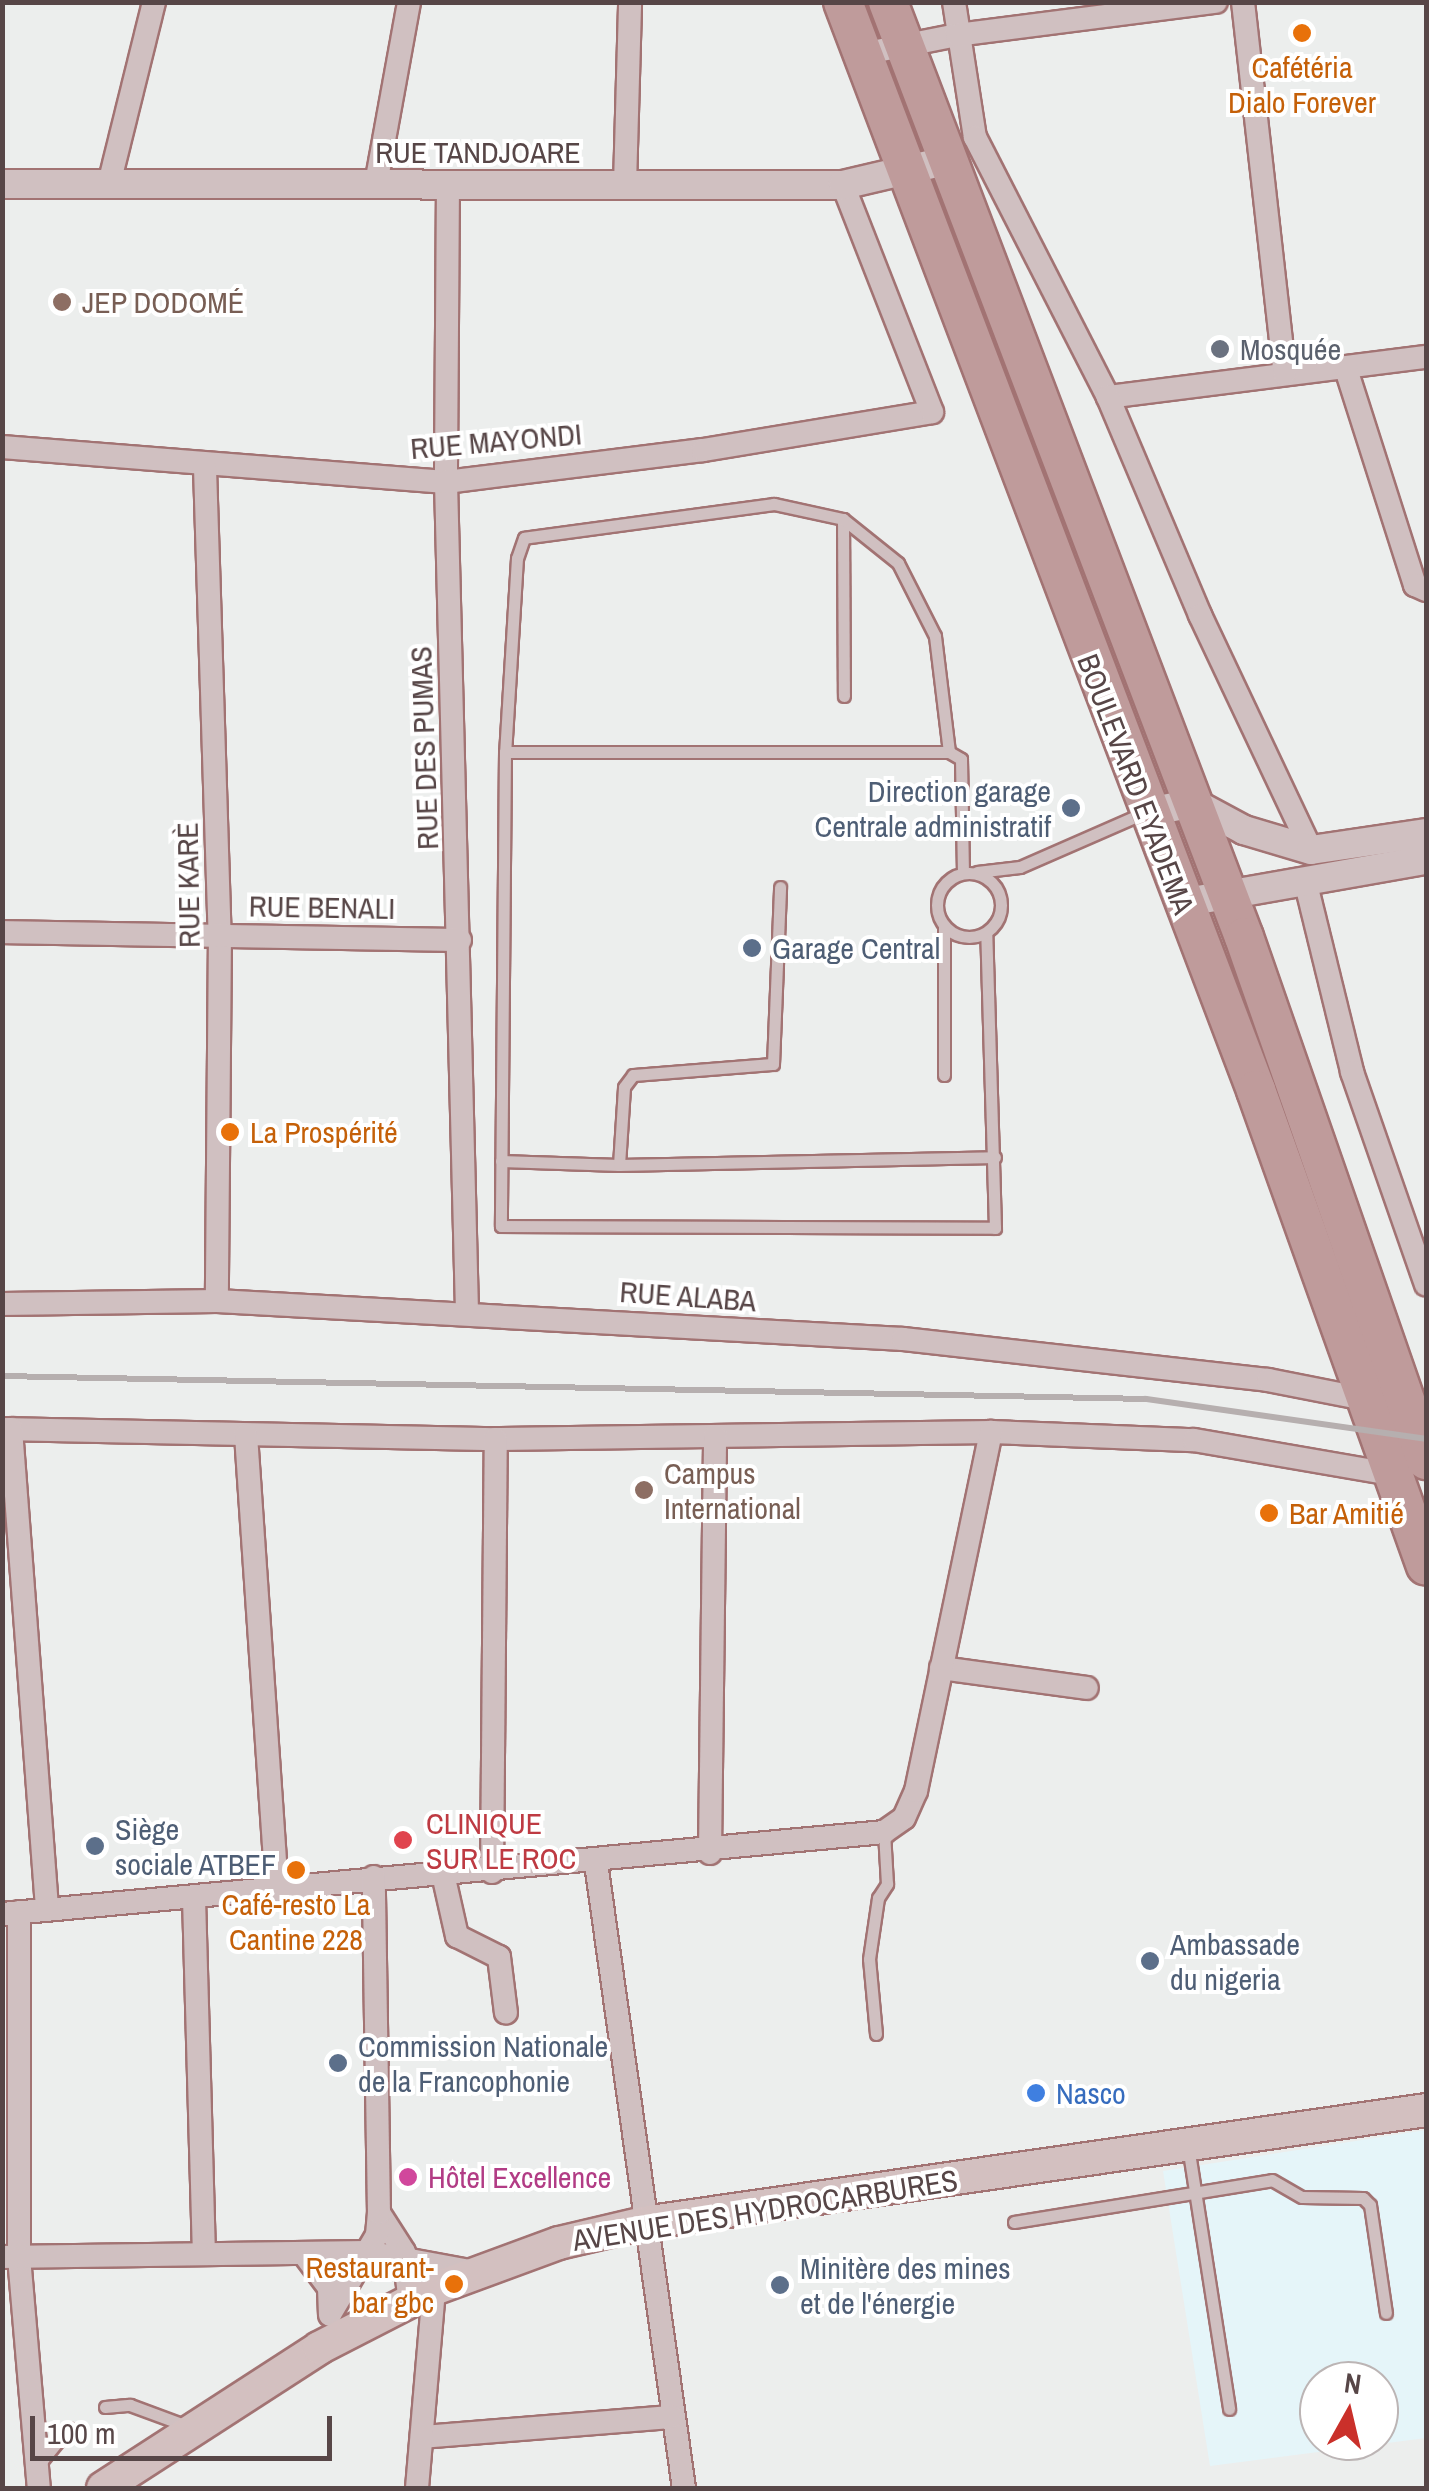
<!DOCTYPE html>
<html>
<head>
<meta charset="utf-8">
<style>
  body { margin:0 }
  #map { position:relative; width:1429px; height:2491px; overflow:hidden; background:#eceeed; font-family:"Archivo Narrow",sans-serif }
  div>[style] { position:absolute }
  .commercial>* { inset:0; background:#e5f5f9 }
  .green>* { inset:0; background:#e3bde9 }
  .roads { filter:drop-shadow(2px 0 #a27373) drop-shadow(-2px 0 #a27373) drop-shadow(0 2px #a27373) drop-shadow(0 -2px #a27373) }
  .service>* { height:11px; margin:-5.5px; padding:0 5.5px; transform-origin:5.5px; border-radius:5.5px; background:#d0c0c1 }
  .service>.ring { margin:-5.5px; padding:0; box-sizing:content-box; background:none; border:11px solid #d0c0c1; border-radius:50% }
  .minor>* { height:22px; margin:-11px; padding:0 11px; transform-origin:11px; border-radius:11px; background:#d0c0c1 }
  .tertiary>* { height:28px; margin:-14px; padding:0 14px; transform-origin:14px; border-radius:14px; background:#d0c0c1 }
  .secondary>* { height:32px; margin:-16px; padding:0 16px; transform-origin:16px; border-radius:16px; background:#d3c0c0 }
  .trunk>* { height:38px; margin:-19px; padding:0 19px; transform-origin:19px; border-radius:19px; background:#bf9b9b }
  .rail>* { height:6px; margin:-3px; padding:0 3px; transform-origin:3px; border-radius:3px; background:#b6afaf }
  .dots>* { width:28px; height:28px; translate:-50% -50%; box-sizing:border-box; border:5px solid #fff; border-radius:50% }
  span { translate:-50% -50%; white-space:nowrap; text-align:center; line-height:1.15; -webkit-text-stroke:8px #fff; paint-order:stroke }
  .food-label { font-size:30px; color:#c56008 }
  .left { translate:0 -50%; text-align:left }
  .right { translate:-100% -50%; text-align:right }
  .street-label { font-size:30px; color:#574647 }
  .education-label { font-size:30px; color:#785e54 }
  .worship-label { font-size:30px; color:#5b616d }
  .service-label { font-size:30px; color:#4e5e75 }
  .health-label { font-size:30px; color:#be3a42 }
  .shop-label { font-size:30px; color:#366cbe }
  .hotel-label { font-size:30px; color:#b23c85 }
  .frame { position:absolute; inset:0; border:5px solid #574647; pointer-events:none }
  .north { position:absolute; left:1299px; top:2361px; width:100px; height:100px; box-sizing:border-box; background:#fff; border:2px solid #bcb5b5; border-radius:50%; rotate:8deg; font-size:28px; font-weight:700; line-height:40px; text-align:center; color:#574647 }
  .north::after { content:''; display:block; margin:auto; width:35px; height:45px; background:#ca302a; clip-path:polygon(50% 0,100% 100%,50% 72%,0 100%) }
  .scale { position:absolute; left:30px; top:2416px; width:302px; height:45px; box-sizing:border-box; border:5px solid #574647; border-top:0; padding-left:12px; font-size:30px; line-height:35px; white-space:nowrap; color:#574647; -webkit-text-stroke:8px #fff; paint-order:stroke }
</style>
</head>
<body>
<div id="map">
  <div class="commercial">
    <div style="clip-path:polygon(evenodd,1426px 2130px,1426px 2438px,1210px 2466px,1163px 2171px,1426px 2130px,1319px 2381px,1379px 2381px,1379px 2441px,1319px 2441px,1319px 2381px)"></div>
  </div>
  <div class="green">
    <div style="clip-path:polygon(985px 326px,1130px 697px,1164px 798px)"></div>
  </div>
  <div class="roads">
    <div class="service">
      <div style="left:843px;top:519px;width:177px;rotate:89.7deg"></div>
      <div style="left:505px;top:752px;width:444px"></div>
      <div style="left:949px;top:752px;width:14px;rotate:30deg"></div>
      <div style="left:961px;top:759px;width:114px;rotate:89deg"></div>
      <div style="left:949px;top:752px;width:117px;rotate:-96.9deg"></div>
      <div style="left:935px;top:636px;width:82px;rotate:-116.9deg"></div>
      <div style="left:898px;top:563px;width:70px;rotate:-141.3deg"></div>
      <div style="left:843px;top:519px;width:71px;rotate:-167.7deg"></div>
      <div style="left:774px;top:504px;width:252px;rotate:172.3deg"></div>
      <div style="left:524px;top:538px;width:21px;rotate:109deg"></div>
      <div style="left:517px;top:558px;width:194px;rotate:93.5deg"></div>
      <div style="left:505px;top:752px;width:474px;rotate:90.5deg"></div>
      <div style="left:501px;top:1226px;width:494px;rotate:0.2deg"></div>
      <div style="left:995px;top:1228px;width:295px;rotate:-91.7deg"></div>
      <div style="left:977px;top:872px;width:43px;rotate:-6.6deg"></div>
      <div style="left:1020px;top:867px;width:137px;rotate:-23.6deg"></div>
      <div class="ring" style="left:937px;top:873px;width:53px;height:53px"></div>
      <div style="left:944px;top:1075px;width:149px;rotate:-90deg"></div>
      <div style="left:501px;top:1161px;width:118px;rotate:1.9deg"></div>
      <div style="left:619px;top:1165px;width:376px;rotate:-1.2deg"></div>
      <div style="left:619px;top:1165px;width:78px;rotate:-86.3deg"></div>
      <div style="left:624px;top:1087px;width:15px;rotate:-53deg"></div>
      <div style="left:633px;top:1075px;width:140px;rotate:-4.5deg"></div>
      <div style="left:773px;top:1064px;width:177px;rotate:-87.7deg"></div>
      <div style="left:876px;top:2034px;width:75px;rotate:-95.3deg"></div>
      <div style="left:869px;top:1959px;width:62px;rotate:-81.6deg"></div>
      <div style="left:878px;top:1898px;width:17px;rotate:-57deg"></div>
      <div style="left:887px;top:1884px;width:52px;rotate:-93.3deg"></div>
      <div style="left:1188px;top:2146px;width:266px;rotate:81.1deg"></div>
      <div style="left:1014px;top:2222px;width:261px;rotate:-9.2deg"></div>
      <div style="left:1272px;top:2180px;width:34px;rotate:30deg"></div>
      <div style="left:1302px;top:2197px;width:61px;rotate:0.9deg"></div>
      <div style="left:1363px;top:2198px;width:10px;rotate:45deg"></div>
      <div style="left:1370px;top:2205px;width:109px;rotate:81.6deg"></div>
      <div style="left:105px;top:2407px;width:25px;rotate:-5deg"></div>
      <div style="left:130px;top:2405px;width:61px;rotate:20.2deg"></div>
      <div style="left:40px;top:2463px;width:45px;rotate:-50.4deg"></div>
    </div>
    <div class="minor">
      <div style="left:954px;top:2px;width:137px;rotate:81.2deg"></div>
      <div style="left:975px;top:137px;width:292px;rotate:62.9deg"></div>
      <div style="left:1108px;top:397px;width:321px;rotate:-7.2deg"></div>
      <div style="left:1243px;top:2px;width:374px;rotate:83.6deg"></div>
      <div style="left:862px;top:54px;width:97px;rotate:-11.3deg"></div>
      <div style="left:957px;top:35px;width:261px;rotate:-7.3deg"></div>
      <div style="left:448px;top:183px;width:299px;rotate:90.4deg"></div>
      <div style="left:446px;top:482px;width:829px;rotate:88.55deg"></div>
      <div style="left:109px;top:184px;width:187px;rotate:-76.1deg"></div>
      <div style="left:376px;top:184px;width:185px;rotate:-79.7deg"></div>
      <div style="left:625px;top:185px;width:183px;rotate:-88.4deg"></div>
      <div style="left:1346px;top:369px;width:227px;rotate:72.3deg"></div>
      <div style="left:1415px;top:585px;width:12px;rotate:24deg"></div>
      <div style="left:1108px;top:397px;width:237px;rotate:67.1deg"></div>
      <div style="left:1200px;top:615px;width:260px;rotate:64.7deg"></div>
      <div style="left:2px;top:447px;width:445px;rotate:4.5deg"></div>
      <div style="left:446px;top:482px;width:259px;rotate:-7.1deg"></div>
      <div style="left:703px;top:450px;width:232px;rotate:-9.4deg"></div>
      <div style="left:932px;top:412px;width:244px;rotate:-111.4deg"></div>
      <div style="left:205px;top:468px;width:466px;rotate:88.2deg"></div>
      <div style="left:220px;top:934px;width:367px;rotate:90.5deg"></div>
      <div style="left:1305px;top:880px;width:198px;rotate:76.2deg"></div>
      <div style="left:1352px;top:1072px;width:225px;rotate:70.8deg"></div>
      <div style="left:2px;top:932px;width:458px;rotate:1deg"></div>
      <div style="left:2px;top:1304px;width:215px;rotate:-0.8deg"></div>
      <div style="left:217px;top:1301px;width:687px;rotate:3.17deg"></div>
      <div style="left:903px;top:1339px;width:367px;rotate:6.4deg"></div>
      <div style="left:1268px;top:1380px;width:99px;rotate:11.1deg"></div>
      <div style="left:2px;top:1429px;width:494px;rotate:1.2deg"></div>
      <div style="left:496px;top:1439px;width:495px;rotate:-0.8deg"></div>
      <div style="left:991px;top:1432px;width:203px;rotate:2.3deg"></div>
      <div style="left:1194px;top:1440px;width:199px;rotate:9.8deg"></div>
      <div style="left:11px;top:1429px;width:482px;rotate:85.7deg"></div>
      <div style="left:246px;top:1435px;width:456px;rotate:86.1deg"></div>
      <div style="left:941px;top:1668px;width:147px;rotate:7.8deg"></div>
      <div style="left:710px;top:1853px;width:417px;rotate:-89.3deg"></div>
      <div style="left:596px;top:1863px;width:631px;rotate:81.99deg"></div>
      <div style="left:492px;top:1872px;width:433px;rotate:-89.5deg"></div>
      <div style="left:443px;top:1874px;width:64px;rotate:77.3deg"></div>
      <div style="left:457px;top:1936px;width:47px;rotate:26.6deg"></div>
      <div style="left:499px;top:1957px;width:56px;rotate:82.9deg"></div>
      <div style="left:194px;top:1898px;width:353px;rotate:88.4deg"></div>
      <div style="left:19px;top:1912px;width:345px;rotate:90deg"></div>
      <div style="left:19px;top:2257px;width:232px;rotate:85.1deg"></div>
      <div style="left:2px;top:1914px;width:886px;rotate:-5.31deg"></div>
      <div style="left:884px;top:1832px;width:24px;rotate:-35deg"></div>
      <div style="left:904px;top:1818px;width:30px;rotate:-66deg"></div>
      <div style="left:916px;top:1791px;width:367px;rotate:-78.2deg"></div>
      <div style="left:379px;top:2213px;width:46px;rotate:57.3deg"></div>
      <div style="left:404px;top:2252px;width:52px;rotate:83.4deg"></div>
      <div style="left:2px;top:2257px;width:365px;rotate:-0.8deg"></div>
      <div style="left:367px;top:2252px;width:110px;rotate:10.5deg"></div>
      <div style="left:306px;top:2257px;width:38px;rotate:53deg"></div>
      <div style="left:329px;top:2287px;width:28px;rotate:88deg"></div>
      <div style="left:332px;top:2311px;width:88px;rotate:-59.4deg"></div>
      <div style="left:377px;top:2235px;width:22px;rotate:-85deg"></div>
      <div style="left:379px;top:2213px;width:336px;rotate:-90.9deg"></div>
      <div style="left:422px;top:2437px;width:251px;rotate:-4.6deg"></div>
      <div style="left:417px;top:2488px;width:200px;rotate:-85.1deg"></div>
    </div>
    <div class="tertiary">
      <div style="left:2px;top:184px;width:841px;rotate:0.07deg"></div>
      <div style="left:843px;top:185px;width:110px;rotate:-13.2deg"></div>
      <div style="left:1148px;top:812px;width:47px;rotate:-11.1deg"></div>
      <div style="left:1194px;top:803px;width:57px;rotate:28.4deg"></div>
      <div style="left:1244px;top:830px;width:70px;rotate:16.6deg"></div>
      <div style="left:1311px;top:850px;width:116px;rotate:-8.4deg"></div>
      <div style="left:1181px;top:903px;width:249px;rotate:-10deg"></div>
    </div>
    <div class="secondary">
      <div style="left:103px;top:2488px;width:257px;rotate:-32.9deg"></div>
      <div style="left:319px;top:2348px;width:129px;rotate:-27.2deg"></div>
      <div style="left:434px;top:2289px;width:133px;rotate:-20.2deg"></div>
      <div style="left:559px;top:2243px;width:87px;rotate:-13.2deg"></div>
      <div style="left:644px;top:2223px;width:790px;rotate:-8.22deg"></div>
    </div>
    <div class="trunk">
      <div style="left:843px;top:2px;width:1164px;rotate:69.21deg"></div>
      <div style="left:1256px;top:1090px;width:505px;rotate:70.35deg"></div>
      <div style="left:888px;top:2px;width:1000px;rotate:69.16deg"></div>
      <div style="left:1244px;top:937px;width:554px;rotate:70.81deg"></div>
    </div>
  </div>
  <div class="rail">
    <div style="left:2px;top:1376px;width:1144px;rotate:1.15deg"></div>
    <div style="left:1146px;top:1399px;width:283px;rotate:8.1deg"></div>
  </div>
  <div class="dots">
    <div style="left:1302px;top:33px;background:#e8710a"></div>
    <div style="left:62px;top:302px;background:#8d6e63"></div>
    <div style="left:1220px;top:349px;background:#6b7280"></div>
    <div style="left:1071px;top:808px;background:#5c6f8a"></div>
    <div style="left:752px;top:948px;background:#5c6f8a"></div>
    <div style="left:230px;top:1132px;background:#e8710a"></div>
    <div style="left:644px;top:1490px;background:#8d6e63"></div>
    <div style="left:1269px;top:1513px;background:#e8710a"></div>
    <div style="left:403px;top:1840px;background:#e0444e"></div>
    <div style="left:95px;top:1846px;background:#5c6f8a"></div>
    <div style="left:296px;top:1870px;background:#e8710a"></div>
    <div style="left:1150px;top:1961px;background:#5c6f8a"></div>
    <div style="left:338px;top:2063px;background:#5c6f8a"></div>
    <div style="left:1036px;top:2093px;background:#3f7fe0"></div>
    <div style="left:408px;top:2177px;background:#d1479c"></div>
    <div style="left:454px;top:2284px;background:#e8710a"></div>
    <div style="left:780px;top:2285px;background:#5c6f8a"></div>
  </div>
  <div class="food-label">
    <span style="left:1302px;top:84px">Cafétéria<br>Dialo Forever</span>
    <span class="left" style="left:250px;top:1132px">La Prospérité</span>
    <span class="left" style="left:1289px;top:1513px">Bar Amitié</span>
    <span style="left:296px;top:1921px">Café-resto La<br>Cantine 228</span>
    <span class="right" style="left:434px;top:2284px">Restaurant-<br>bar gbc</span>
  </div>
  <div class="street-label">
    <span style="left:478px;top:152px">RUE TANDJOARE</span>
    <span style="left:496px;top:441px;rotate:-5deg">RUE MAYONDI</span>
    <span style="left:424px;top:748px;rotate:-92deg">RUE DES PUMAS</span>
    <span style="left:1136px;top:784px;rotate:69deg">BOULEVARD EYADEMA</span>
    <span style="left:188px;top:885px;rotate:-91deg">RUE KARÈ</span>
    <span style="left:322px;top:907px;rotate:1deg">RUE BENALI</span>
    <span style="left:688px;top:1296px;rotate:4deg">RUE ALABA</span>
    <span style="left:765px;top:2210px;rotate:-9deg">AVENUE DES HYDROCARBURES</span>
  </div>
  <div class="education-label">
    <span class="left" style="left:82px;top:302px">JEP DODOMÉ</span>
    <span class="left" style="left:664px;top:1490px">Campus<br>International</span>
  </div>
  <div class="worship-label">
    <span class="left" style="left:1240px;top:349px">Mosquée</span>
  </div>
  <div class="service-label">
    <span class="right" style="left:1051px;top:808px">Direction garage<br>Centrale administratif</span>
    <span class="left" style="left:772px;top:948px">Garage Central</span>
    <span class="left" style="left:115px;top:1846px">Siège<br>sociale ATBEF</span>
    <span class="left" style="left:1170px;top:1961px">Ambassade<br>du nigeria</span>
    <span class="left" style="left:358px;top:2063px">Commission Nationale<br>de la Francophonie</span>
    <span class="left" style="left:800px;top:2285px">Minitère des mines<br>et de l'énergie</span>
  </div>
  <div class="health-label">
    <span class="left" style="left:426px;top:1840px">CLINIQUE<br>SUR LE ROC</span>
  </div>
  <div class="shop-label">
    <span class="left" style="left:1056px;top:2093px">Nasco</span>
  </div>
  <div class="hotel-label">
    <span class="left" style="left:428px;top:2177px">Hôtel Excellence</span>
  </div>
  <div class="frame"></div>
  <div class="north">N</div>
  <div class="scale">100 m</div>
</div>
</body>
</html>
